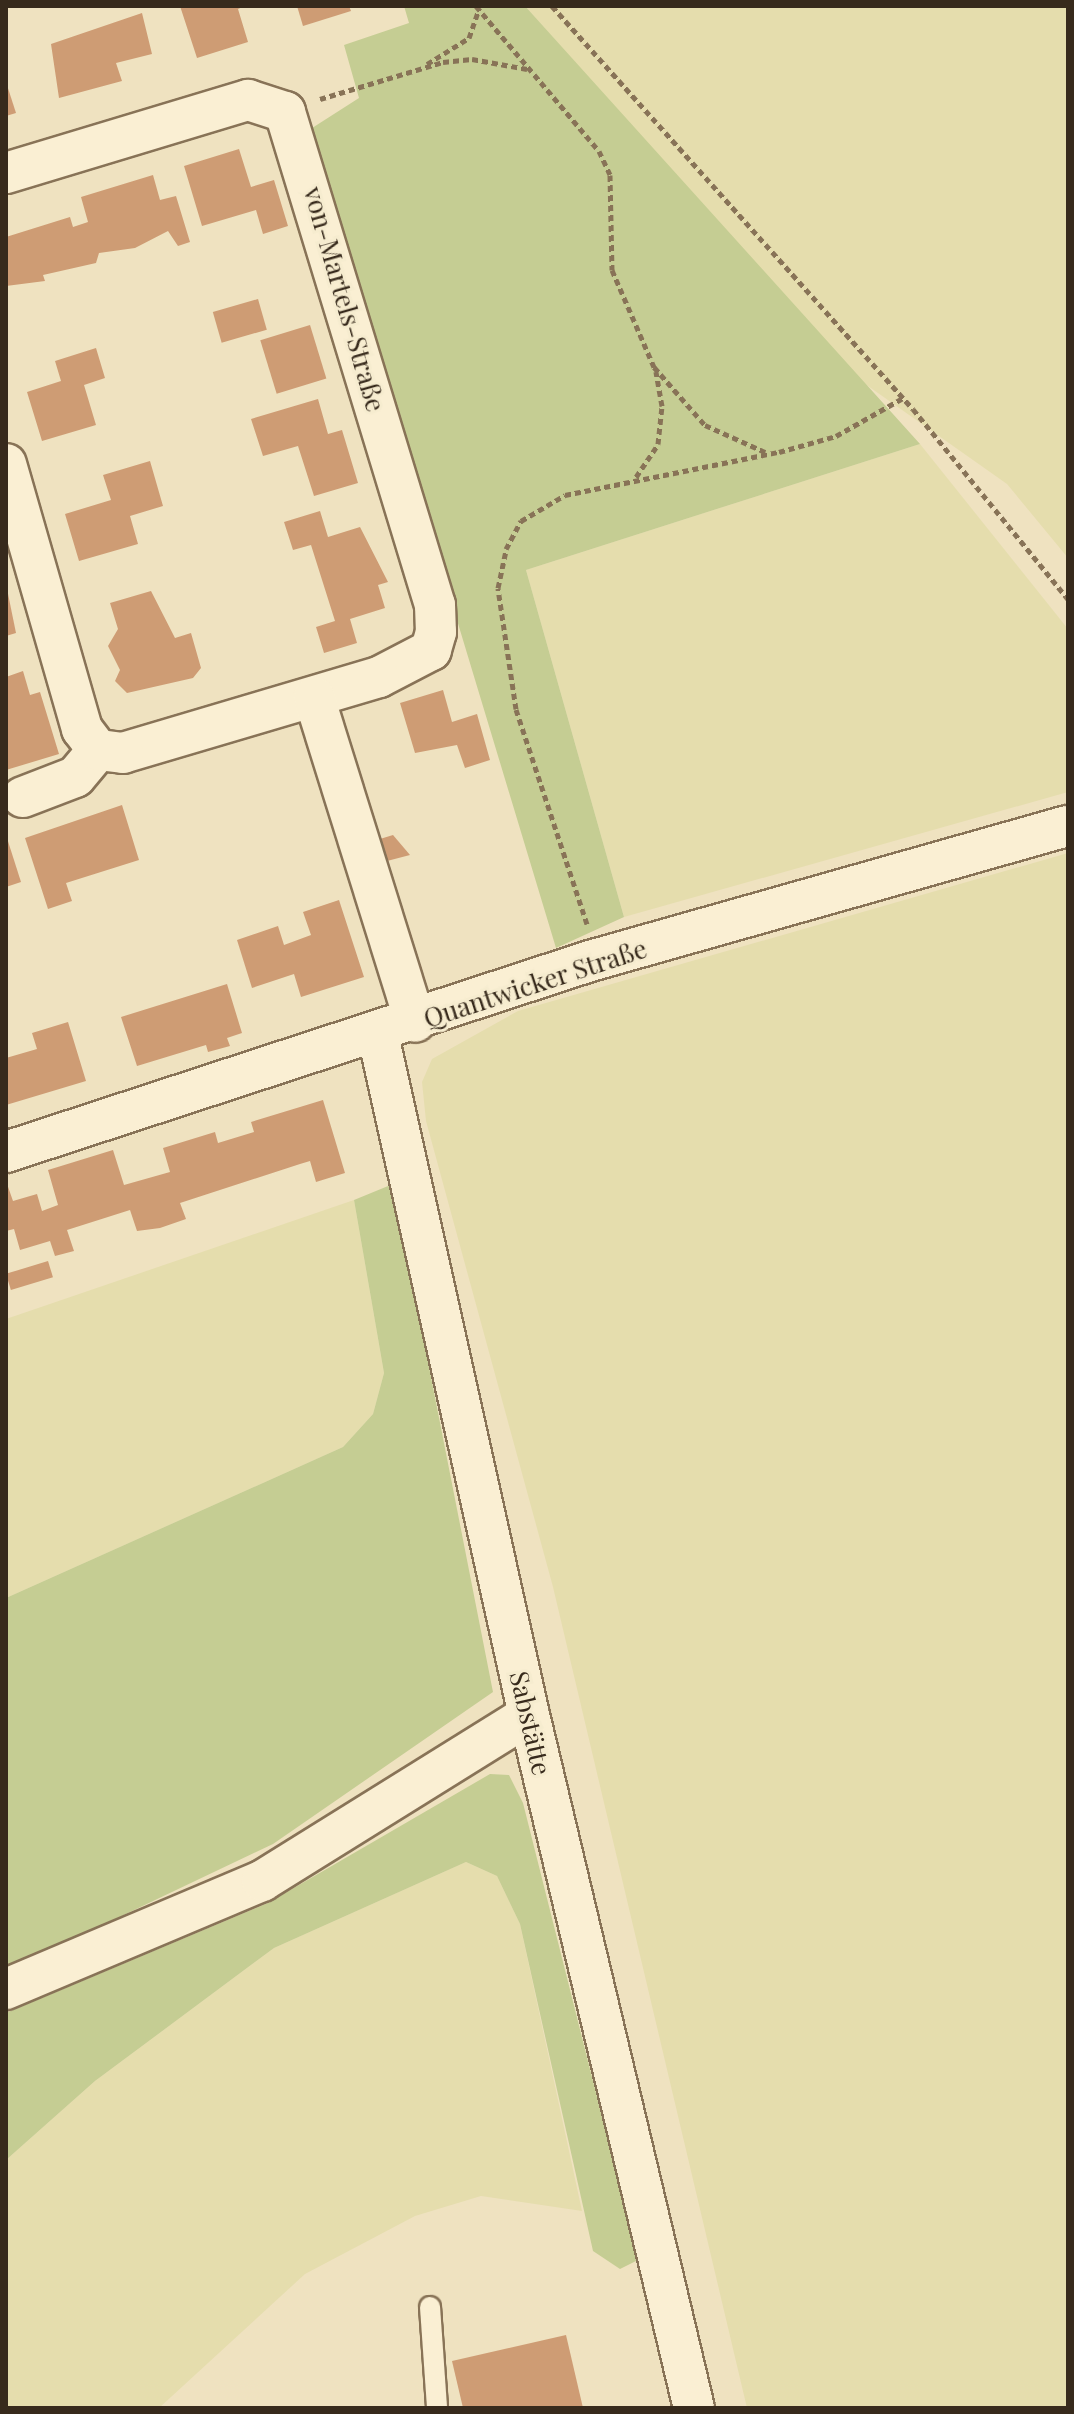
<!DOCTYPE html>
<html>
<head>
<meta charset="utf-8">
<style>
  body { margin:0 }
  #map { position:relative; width:1074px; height:2414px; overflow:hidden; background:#efe2c0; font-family:"Playfair Display",serif }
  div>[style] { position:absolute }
  .farmland>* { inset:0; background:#e5ddad }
  .green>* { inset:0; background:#c5cd93 }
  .building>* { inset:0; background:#ce9c74; transform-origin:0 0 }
  .path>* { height:5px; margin-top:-2.5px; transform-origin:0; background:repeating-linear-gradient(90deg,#887357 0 6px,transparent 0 10px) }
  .roads { filter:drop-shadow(2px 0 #887357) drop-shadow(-2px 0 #887357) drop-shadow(0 2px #887357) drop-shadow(0 -2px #887357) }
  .service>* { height:20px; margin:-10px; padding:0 10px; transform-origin:10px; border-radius:10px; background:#faefd3 }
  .minor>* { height:40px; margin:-20px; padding:0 20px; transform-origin:20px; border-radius:20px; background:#faefd3 }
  span { translate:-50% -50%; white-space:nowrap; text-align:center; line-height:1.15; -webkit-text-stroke:6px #f6eccf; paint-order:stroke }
  .street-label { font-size:26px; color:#372a1c }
  .frame { position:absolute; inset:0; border:8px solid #372a1c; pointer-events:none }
</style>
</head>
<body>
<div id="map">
  <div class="farmland">
    <div style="clip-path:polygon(525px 6px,1068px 6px,1068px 558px,1007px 484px,851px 374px)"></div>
    <div style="clip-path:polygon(920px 444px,1068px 629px,1068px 792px,624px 917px,526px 570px)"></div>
    <div style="clip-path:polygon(1068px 853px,1068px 2408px,747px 2408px,553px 1587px,426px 1121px,422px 1082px,432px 1059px,518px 1011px)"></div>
    <div style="clip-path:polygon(354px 1200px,384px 1373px,373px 1414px,343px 1447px,6px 1598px,6px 1319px)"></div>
    <div style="clip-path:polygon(466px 1862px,497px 1876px,520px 1924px,582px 2211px,481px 2196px,415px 2216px,305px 2274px,159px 2408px,6px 2408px,6px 2160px,95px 2081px,274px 1948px)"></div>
  </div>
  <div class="green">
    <div style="clip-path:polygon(404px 6px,525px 6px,920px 444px,526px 570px,624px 917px,556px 948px,309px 130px,359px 98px,344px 45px,409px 23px)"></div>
    <div style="clip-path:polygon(393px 1184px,493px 1692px,273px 1844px,6px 1971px,6px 1598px,343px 1447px,373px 1414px,384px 1373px,354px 1200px)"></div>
    <div style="clip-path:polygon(490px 1774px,509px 1775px,523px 1803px,638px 2260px,620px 2269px,593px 2251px,520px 1924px,497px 1876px,466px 1862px,274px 1948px,95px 2081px,6px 2160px,6px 2013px,268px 1903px)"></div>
  </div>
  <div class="building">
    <div style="clip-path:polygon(180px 6px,245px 6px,238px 9px,248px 42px,197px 58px)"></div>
    <div style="clip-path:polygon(297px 6px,349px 6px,351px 11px,303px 26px)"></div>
    <div style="clip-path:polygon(142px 13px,152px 54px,116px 63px,122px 81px,59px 98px,51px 44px)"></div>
    <div style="clip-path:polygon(6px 82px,16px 113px,6px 116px)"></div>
    <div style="clip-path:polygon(239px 149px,251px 187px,274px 180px,288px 226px,263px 234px,256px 210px,202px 226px,184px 166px)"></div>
    <div style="clip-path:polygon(153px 175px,160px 200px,176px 196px,190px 242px,178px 246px,168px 231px,135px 248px,99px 253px,96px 263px,43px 275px,45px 281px,6px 286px,6px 237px,70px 217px,73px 227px,88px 222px,81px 197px)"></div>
    <div style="left:258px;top:299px;width:32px;height:47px;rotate:74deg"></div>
    <div style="left:310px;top:325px;width:56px;height:52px;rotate:73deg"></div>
    <div style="clip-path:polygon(96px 348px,105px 378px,84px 385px,96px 425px,42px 441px,27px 392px,61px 381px,55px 361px)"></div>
    <div style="clip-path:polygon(318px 399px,328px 434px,342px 430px,358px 483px,314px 496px,298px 446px,263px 456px,251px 419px)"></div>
    <div style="clip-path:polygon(150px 461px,163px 506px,130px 516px,138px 544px,79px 561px,65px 514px,111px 500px,103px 475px)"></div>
    <div style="clip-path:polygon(320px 511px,328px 537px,360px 527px,388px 582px,378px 585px,385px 608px,350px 619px,357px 643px,324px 653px,316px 627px,335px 621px,311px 545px,293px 550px,284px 522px)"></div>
    <div style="clip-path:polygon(6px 584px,16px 633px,6px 636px)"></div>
    <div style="clip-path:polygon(151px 591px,175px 638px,191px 633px,201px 668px,193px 678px,127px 693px,115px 681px,120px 670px,108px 646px,118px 629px,110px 603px)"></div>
    <div style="clip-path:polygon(23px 671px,30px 695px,40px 692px,59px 754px,6px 770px,6px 677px)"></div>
    <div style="clip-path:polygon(443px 690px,452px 722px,477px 714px,490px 760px,465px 768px,457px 745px,415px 753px,400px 703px)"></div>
    <div style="clip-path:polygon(122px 805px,139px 860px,66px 883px,72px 901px,48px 909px,25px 838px)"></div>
    <div style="clip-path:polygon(6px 835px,21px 882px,6px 887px)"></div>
    <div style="clip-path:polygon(393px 835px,410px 855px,387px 861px,380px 839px)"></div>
    <div style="clip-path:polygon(339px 900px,364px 977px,301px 997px,294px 974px,252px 988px,237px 940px,278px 926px,284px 945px,311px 935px,303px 912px)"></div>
    <div style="clip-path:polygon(227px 984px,242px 1033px,227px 1038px,230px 1046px,208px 1052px,206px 1045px,137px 1066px,121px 1017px)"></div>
    <div style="clip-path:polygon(68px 1022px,86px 1081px,6px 1105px,6px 1058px,37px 1049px,32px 1033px)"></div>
    <div style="clip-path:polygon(323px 1100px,345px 1173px,316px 1182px,310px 1161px,300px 1164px,180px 1203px,186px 1219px,160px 1228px,137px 1231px,130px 1210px,67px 1230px,74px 1251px,55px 1256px,50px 1241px,20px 1250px,14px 1229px,6px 1231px,6px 1181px,13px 1201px,37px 1194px,42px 1211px,58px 1205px,48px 1170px,113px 1150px,124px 1185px,170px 1172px,163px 1148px,215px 1132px,218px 1143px,254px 1132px,251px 1122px)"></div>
    <div style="left:48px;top:1261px;width:17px;height:44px;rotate:73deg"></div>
    <div style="clip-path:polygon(566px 2335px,583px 2408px,463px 2408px,452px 2361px)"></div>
  </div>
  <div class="path">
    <div style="left:476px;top:6px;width:190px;rotate:49.7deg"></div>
    <div style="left:599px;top:151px;width:26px;rotate:65deg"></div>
    <div style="left:610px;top:175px;width:95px;rotate:88.8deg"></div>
    <div style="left:612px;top:270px;width:106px;rotate:66.6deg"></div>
    <div style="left:654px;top:367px;width:77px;rotate:48.7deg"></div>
    <div style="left:705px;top:425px;width:66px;rotate:24.2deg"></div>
    <div style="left:552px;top:6px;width:541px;rotate:48.15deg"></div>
    <div style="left:913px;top:409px;width:245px;rotate:50.8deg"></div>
    <div style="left:427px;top:64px;width:49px;rotate:-31.8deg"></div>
    <div style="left:469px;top:38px;width:28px;rotate:-71deg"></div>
    <div style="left:320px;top:99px;width:128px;rotate:-16.7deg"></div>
    <div style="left:443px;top:62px;width:29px;rotate:-6deg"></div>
    <div style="left:472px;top:59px;width:56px;rotate:10.3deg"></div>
    <div style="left:779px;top:452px;width:59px;rotate:-15.7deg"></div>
    <div style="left:836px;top:436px;width:77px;rotate:-29.6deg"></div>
    <div style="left:636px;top:477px;width:40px;rotate:-56deg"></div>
    <div style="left:658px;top:444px;width:38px;rotate:-84deg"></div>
    <div style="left:662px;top:406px;width:35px;rotate:-100deg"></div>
    <div style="left:587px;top:924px;width:226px;rotate:-108.3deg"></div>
    <div style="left:516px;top:709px;width:122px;rotate:-98.5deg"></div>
    <div style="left:498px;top:588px;width:40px;rotate:-78deg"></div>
    <div style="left:506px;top:549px;width:32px;rotate:-62deg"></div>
    <div style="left:521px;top:521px;width:51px;rotate:-30.6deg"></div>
    <div style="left:565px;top:495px;width:218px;rotate:-11.4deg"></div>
  </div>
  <div class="roads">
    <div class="service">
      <div style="left:430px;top:2307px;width:101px;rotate:86deg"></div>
    </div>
    <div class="minor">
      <div style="left:6px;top:173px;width:253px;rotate:-16.8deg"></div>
      <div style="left:248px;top:100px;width:39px;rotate:18deg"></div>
      <div style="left:285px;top:112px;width:515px;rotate:73.08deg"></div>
      <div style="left:435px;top:605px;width:27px;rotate:88deg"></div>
      <div style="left:436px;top:632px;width:19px;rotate:106deg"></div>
      <div style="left:431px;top:650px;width:59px;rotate:152.6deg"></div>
      <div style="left:379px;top:677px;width:267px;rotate:163.5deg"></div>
      <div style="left:123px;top:753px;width:25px;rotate:-173deg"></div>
      <div style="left:98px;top:750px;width:35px;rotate:130deg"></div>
      <div style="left:75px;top:777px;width:56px;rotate:159deg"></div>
      <div style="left:6px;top:464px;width:276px;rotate:74deg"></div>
      <div style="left:82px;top:729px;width:26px;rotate:53deg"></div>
      <div style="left:314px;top:697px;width:340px;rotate:72.7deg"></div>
      <div style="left:378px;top:1035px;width:697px;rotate:77.48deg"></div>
      <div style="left:529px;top:1715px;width:712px;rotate:76.61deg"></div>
      <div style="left:6px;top:1152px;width:614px;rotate:-18.11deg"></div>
      <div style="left:590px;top:961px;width:497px;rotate:-15.8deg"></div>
      <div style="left:6px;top:1989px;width:278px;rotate:-22.9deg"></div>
      <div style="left:262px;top:1881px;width:314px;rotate:-31.9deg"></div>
    </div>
  </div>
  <div class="street-label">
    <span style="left:345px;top:299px;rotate:74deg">von-Martels-Straße</span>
    <span style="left:535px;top:983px;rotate:-18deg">Quantwicker Straße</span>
    <span style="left:531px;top:1723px;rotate:77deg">Sabstätte</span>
  </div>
  <div class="frame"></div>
</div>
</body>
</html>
